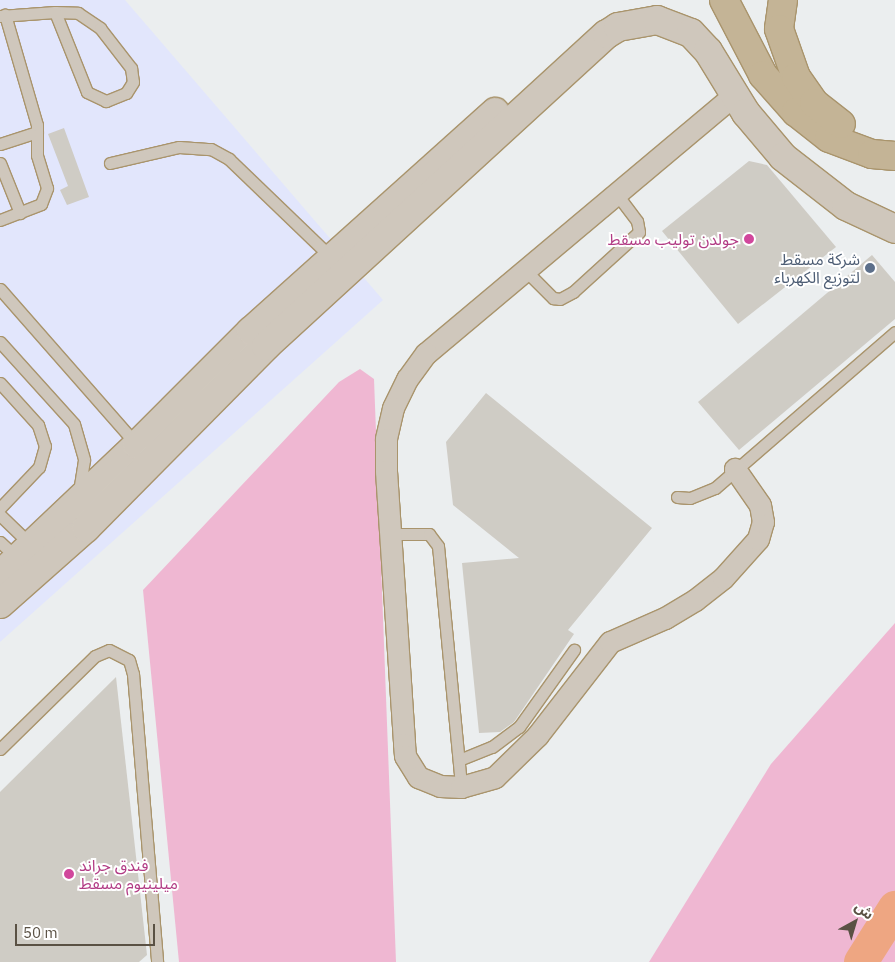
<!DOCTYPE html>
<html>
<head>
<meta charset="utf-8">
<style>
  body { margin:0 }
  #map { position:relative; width:895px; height:962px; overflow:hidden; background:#ebeeef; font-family:"IBM Plex Sans","Noto Sans Arabic",sans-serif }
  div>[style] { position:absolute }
  .commercial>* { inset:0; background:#e2e6fc }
  .green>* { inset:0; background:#efb7d2 }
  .river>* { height:34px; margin:-17px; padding:0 17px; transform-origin:17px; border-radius:17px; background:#eea682 }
  .building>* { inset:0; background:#cfccc5 }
  .roads { filter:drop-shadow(1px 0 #a9946c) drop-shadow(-1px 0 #a9946c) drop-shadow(0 1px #a9946c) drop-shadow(0 -1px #a9946c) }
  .service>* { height:11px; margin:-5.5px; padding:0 5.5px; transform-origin:5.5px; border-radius:5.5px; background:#cfc7bc }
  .minor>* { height:21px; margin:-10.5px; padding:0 10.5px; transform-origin:10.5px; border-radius:10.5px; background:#cfc7bc }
  .tertiary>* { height:28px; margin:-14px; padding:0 14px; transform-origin:14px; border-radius:14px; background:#cfc7bc }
  .trunk>* { height:28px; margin:-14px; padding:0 14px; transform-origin:14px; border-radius:14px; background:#c4b496 }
  .dots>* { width:14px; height:14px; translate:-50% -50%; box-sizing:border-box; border:2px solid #fff; border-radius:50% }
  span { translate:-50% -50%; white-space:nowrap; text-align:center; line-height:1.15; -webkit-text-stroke:4px #fff; paint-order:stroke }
  .hotel-label { font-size:16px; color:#b23c85 }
  .right { translate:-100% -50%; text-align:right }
  .left { translate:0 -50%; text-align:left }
  .service-label { font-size:16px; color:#4e5e75 }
  .north { position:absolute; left:830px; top:897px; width:50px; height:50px; -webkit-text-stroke:4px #fff; paint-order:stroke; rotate:39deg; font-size:14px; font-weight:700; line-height:20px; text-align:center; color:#5a5144 }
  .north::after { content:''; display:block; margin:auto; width:18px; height:22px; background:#5a5144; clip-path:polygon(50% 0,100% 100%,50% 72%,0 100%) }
  .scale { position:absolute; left:15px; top:924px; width:140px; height:22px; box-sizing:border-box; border:2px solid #5a5144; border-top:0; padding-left:6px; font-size:15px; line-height:18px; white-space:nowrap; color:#5a5144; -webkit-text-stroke:4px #fff; paint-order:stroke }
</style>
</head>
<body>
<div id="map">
  <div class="commercial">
    <div style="clip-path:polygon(0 0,125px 0,383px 300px,0 642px)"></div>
  </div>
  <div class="green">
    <div style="clip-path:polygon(360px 369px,374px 379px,396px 962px,179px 962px,143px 590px,339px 382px)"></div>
    <div style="clip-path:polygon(895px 623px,895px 962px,649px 962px,771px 764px)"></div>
  </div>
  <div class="river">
    <div style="left:861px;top:962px;width:64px;rotate:-57.8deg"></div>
  </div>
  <div class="building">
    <div style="clip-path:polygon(64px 128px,89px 197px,67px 205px,60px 190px,68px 186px,48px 134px)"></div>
    <div style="clip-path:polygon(749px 161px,767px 165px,836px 247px,738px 324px,662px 231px)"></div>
    <div style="clip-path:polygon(872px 255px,895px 282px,895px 319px,739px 450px,698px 402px)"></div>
    <div style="clip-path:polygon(486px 393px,652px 528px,568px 630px,574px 634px,514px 722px,500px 732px,479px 733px,462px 563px,519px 558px,453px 505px,446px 442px)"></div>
    <div style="clip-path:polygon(116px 677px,147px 955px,139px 962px,0 962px,0 792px)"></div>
  </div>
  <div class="roads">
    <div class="service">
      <div style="left:55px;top:12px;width:23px;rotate:2deg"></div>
      <div style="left:78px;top:13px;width:27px;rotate:34deg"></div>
      <div style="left:100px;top:28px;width:51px;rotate:52.2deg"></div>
      <div style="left:131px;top:68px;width:14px;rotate:82deg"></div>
      <div style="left:133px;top:82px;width:13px;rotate:122deg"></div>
      <div style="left:126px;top:93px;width:22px;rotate:158deg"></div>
      <div style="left:106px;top:101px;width:21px;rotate:-155deg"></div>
      <div style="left:87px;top:92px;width:86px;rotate:-111.8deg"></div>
      <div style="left:0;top:16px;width:55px;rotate:-4.2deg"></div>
      <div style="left:0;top:144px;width:39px;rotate:-18deg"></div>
      <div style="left:0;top:163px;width:54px;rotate:68.2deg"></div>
      <div style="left:110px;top:163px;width:71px;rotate:-13.1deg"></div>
      <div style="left:179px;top:147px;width:32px;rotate:4deg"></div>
      <div style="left:211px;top:149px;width:21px;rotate:29deg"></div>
      <div style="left:229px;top:159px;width:143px;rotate:43.9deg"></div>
      <div style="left:0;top:220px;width:44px;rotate:-21.3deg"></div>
      <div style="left:41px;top:204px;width:17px;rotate:-69deg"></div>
      <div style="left:47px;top:188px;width:34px;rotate:-107deg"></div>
      <div style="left:37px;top:155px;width:30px;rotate:-90deg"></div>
      <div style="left:37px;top:125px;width:115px;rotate:-106.2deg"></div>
      <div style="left:525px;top:270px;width:40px;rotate:45deg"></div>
      <div style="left:553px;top:298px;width:7px;rotate:8deg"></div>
      <div style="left:560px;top:299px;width:15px;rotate:-28deg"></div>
      <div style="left:573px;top:292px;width:89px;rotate:-42.3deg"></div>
      <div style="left:639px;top:232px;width:11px;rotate:-100deg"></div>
      <div style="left:637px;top:221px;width:34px;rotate:-127deg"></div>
      <div style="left:0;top:289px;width:208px;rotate:48.7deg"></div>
      <div style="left:0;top:342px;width:110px;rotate:47.9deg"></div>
      <div style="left:74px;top:424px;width:37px;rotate:74deg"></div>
      <div style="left:84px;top:460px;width:32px;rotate:99deg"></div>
      <div style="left:0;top:383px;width:57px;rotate:47.9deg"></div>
      <div style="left:38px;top:425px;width:22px;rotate:72deg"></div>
      <div style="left:45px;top:446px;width:22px;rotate:106deg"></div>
      <div style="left:39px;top:467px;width:57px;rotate:133.6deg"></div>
      <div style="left:677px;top:497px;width:13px;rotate:4deg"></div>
      <div style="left:690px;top:498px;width:27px;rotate:-22deg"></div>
      <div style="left:715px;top:488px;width:238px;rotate:-40.9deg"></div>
      <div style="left:0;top:515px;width:45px;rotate:44.1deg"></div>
      <div style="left:390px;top:534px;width:39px"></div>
      <div style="left:429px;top:534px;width:15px;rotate:53deg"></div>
      <div style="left:438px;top:546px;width:242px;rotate:84.5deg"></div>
      <div style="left:0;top:542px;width:23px;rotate:43deg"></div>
      <div style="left:0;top:749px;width:133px;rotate:-44.4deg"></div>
      <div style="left:95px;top:656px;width:15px;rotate:-23deg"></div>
      <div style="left:109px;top:650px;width:22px;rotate:27deg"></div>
      <div style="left:129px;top:660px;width:15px;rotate:74deg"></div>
      <div style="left:133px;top:674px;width:289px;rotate:85.2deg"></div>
      <div style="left:459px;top:760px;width:35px;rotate:-22deg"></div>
      <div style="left:492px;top:747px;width:34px;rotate:-37deg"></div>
      <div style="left:519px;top:727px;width:95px;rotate:-54.5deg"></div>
    </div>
    <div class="minor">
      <div style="left:734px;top:95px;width:402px;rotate:140deg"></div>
      <div style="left:426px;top:353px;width:32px;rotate:126deg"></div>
      <div style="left:407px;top:379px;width:32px;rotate:116deg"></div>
      <div style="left:393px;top:408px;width:32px;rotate:103deg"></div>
      <div style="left:386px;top:439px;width:32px;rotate:90deg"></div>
      <div style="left:386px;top:471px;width:274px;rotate:86.2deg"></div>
      <div style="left:404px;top:744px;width:12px;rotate:85deg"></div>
      <div style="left:405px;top:756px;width:25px;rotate:58deg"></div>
      <div style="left:418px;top:777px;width:24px;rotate:22deg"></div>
      <div style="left:440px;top:786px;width:21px;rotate:3deg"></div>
      <div style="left:461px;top:787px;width:35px;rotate:-16deg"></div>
      <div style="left:495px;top:777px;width:59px;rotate:-44.3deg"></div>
      <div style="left:537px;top:736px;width:119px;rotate:-52.2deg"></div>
      <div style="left:610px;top:642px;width:60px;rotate:-23.6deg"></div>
      <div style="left:665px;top:618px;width:35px;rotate:-31deg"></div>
      <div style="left:695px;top:600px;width:36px;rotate:-38deg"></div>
      <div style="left:723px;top:578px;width:52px;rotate:-48.1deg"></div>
      <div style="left:758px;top:539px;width:18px;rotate:-74deg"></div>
      <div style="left:763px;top:522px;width:17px;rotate:-100deg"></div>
      <div style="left:760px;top:505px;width:44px;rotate:-124.8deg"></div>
    </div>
    <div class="tertiary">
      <div style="left:0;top:575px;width:189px;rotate:-43.5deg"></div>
      <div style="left:137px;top:445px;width:161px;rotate:-45deg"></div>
      <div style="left:251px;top:331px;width:328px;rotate:-41.9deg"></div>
      <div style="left:0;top:604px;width:115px;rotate:-41.5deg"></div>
      <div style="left:86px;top:528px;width:256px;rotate:-45.3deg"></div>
      <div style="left:266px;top:346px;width:462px;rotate:-42.5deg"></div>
      <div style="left:607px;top:34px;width:13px;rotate:-32deg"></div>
      <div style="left:618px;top:27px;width:40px;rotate:-10deg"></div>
      <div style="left:657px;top:20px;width:36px;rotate:21deg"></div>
      <div style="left:691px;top:33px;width:25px;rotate:47deg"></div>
      <div style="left:708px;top:51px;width:73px;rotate:58.5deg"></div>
      <div style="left:746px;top:113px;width:57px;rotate:49.9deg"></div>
      <div style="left:783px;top:157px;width:80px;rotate:37.9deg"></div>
      <div style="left:846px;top:206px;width:54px;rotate:25.1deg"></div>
    </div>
    <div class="trunk">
      <div style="left:724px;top:0;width:85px;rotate:62.5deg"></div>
      <div style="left:763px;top:75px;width:50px;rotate:48.3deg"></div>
      <div style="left:796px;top:112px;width:42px;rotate:38.2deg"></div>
      <div style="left:829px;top:138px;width:46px;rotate:20.4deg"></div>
      <div style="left:872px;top:154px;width:23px;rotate:5deg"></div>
      <div style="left:783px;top:0;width:29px;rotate:98deg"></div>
      <div style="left:779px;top:29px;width:51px;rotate:70.5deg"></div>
      <div style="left:796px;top:77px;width:32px;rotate:55deg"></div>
      <div style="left:814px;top:103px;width:34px;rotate:38deg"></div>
    </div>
  </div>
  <div class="dots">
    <div style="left:749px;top:239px;background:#d1479c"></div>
    <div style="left:870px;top:268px;background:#5c6f8a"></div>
    <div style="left:69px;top:874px;background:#d1479c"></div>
  </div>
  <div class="hotel-label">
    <span class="right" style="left:739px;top:239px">جولدن توليب مسقط</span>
    <span class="left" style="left:79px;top:874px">فندق جراند<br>ميلينيوم مسقط</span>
  </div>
  <div class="service-label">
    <span class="right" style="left:860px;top:268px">شركة مسقط<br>لتوزيع الكهرباء</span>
  </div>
  <div class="north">ش</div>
  <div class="scale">50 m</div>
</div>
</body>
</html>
